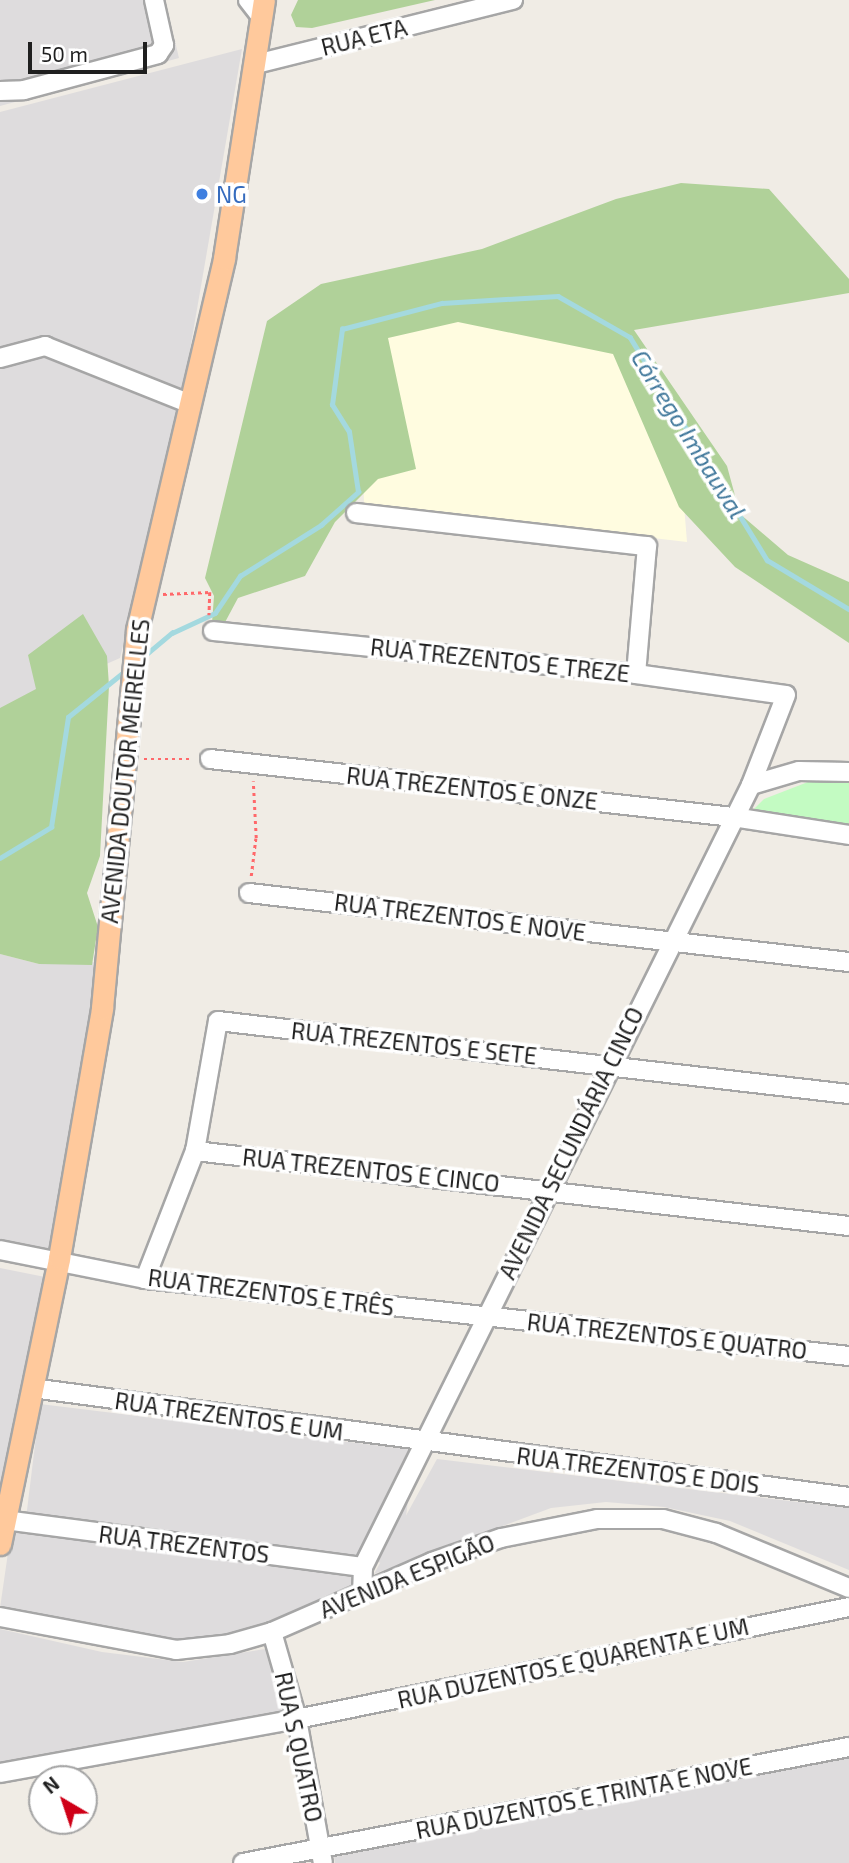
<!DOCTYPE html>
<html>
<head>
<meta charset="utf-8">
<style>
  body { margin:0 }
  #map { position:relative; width:849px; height:1863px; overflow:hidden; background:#f0ece5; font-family:"Exo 2",sans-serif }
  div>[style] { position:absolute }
  .residential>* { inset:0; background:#dedcdd; transform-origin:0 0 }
  .education>* { inset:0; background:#fffce0 }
  .forest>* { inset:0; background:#b0d199 }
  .park>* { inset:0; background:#c3fbc2 }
  .stream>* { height:4.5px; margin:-2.25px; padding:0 2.25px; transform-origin:2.25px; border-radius:2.25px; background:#a4d9df }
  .path>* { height:2.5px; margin-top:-1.25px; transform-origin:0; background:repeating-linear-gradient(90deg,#ff686a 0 3.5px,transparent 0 7px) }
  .roads { filter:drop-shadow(2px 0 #a6a6a6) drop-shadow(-2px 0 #a6a6a6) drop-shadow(0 2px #a6a6a6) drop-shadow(0 -2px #a6a6a6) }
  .minor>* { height:18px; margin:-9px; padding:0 9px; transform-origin:9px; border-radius:9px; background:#fff }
  .major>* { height:21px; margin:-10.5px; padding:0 10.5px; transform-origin:10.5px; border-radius:10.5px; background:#ffc99c }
  .dots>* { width:19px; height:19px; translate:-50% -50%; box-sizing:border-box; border:4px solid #fff; border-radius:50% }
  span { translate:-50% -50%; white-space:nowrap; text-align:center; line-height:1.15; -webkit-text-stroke:7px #fff; paint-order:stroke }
  .street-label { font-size:23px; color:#1f1f1f }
  .shop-label { font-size:23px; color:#366cbe }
  .left { translate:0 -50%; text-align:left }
  .water-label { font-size:24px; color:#40789b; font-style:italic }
  .north { position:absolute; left:28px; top:1765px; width:70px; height:70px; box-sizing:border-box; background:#fff; border:2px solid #a5a5a5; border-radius:50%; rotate:321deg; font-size:19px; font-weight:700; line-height:28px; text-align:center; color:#1f1f1f }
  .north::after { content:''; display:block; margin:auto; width:24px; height:32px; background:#cf0017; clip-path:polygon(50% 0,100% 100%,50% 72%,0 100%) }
  .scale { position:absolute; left:28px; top:42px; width:119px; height:32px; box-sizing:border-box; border:4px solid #1f1f1f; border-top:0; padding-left:9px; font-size:21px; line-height:24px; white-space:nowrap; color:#1f1f1f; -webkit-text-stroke:5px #fff; paint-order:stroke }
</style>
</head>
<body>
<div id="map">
  <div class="residential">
    <div style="clip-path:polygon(0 0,165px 0,179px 58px,0 106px)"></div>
    <div style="clip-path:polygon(242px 49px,178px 419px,120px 658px,0 711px,0 112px)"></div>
    <div style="clip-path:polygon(0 954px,39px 964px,99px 962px,50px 1252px,0 1245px)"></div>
    <div style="clip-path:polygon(0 1268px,45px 1277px,0 1504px)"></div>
    <div style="left:40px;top:1404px;width:377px;height:116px;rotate:7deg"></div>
    <div style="clip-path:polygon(437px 1459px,849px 1508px,849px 1570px,730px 1521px,664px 1507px,606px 1502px,551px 1508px,374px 1574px)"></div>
    <div style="clip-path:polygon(11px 1532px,356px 1572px,354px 1591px,272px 1628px,217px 1640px,169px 1642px,0 1608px)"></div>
    <div style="clip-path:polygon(0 1629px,102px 1652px,183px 1662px,272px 1648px,290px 1716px,0 1769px)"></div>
    <div style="clip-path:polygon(849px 1756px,849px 1863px,335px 1863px,334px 1857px)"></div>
  </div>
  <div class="education">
    <div style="clip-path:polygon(455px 310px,622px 353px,683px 493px,687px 542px,364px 504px,360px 332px)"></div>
  </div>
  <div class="forest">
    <div style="clip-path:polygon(298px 0,435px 0,312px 28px,296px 27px,291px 15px)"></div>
    <div style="clip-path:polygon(681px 183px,769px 189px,849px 279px,849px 293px,634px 330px,727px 466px,740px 514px,788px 555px,849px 582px,849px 643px,735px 567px,679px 507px,613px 354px,458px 322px,388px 338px,416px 469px,378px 479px,335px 522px,305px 576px,238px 598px,223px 626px,212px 623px,214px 596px,205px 578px,267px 321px,321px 284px,482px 249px,616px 199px)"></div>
    <div style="clip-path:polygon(83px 614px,107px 656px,109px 686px,100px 856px,87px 893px,98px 927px,92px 965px,39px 964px,0 954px,0 708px,36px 689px,28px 655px)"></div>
  </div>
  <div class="park">
    <div style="clip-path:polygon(849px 781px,849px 830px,749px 814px,764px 799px,808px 782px)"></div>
  </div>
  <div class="stream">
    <div style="left:143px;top:657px;width:38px;rotate:-40deg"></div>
    <div style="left:172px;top:633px;width:47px;rotate:-24.9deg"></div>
    <div style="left:215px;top:613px;width:45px;rotate:-56deg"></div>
    <div style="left:240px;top:576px;width:96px;rotate:-32.2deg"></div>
    <div style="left:321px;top:525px;width:50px;rotate:-41.7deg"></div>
    <div style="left:358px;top:492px;width:61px;rotate:-98.5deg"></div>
    <div style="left:349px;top:432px;width:32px;rotate:-122deg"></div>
    <div style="left:332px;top:405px;width:77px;rotate:-82.5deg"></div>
    <div style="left:342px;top:329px;width:103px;rotate:-14.6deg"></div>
    <div style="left:442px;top:303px;width:116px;rotate:-3.5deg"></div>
    <div style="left:558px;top:296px;width:83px;rotate:29.7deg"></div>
    <div style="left:630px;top:337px;width:262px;rotate:58.4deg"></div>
    <div style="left:767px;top:560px;width:96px;rotate:30.9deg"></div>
    <div style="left:0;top:858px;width:60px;rotate:-31.3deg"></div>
    <div style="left:51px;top:827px;width:111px;rotate:-81.2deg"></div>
    <div style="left:68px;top:717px;width:73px;rotate:-38.9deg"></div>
  </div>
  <div class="path">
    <div style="left:163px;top:594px;width:47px;rotate:-2.4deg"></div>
    <div style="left:210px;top:592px;width:23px;rotate:92deg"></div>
    <div style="left:144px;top:759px;width:49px"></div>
    <div style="left:251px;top:876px;width:38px;rotate:-83deg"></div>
    <div style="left:256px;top:838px;width:57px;rotate:-93deg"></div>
  </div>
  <div class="roads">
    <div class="minor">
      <div style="left:248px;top:0;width:24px;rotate:52deg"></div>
      <div style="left:256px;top:64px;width:265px;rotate:-14deg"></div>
      <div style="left:0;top:91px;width:24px;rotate:-2deg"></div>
      <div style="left:24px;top:90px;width:139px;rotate:-15deg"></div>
      <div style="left:158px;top:54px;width:11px;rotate:-56deg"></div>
      <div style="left:164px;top:45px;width:46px;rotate:-102.5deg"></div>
      <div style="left:0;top:358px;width:47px;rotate:-14.9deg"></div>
      <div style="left:45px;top:346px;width:157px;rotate:21.7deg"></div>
      <div style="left:356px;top:513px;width:293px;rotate:6.5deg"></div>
      <div style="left:647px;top:546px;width:128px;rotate:94.9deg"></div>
      <div style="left:213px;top:631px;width:425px;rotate:5.8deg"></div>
      <div style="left:636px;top:674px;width:151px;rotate:8deg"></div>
      <div style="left:786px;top:695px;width:97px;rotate:111.3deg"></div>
      <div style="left:751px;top:785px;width:873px;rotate:116.39deg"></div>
      <div style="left:363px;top:1567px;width:25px;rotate:92deg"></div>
      <div style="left:210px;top:759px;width:526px;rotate:6.33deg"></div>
      <div style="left:733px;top:817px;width:117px;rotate:8.8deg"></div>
      <div style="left:751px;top:785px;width:50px;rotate:-16.3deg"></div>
      <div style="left:799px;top:771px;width:50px;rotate:1.1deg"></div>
      <div style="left:249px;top:893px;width:604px;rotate:6.56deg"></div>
      <div style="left:195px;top:1151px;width:658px;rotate:6.54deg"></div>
      <div style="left:0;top:1250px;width:148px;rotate:11.3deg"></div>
      <div style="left:145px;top:1279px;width:708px;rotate:6.24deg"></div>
      <div style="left:145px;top:1279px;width:137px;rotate:-68.7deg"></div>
      <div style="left:195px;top:1151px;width:132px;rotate:-80deg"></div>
      <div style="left:218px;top:1021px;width:635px;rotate:6.6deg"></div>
      <div style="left:32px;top:1388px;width:824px;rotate:7.6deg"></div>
      <div style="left:5px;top:1520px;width:361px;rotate:7.5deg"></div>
      <div style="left:0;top:1617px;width:179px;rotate:10.6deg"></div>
      <div style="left:176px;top:1650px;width:54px;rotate:-6.3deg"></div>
      <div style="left:230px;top:1644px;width:44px;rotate:-15.9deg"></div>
      <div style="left:272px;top:1632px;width:175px;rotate:-23.6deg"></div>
      <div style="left:432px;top:1562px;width:73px;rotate:-19.2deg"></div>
      <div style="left:501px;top:1538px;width:98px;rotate:-11.2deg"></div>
      <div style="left:597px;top:1519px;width:66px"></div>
      <div style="left:663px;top:1519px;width:55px;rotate:14.8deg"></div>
      <div style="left:716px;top:1533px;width:144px;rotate:22.5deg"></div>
      <div style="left:272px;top:1632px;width:91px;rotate:74deg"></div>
      <div style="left:297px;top:1719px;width:146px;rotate:79.8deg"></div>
      <div style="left:0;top:1773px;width:302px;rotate:-10.3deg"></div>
      <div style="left:297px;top:1719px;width:563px;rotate:-11.47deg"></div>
      <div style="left:243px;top:1863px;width:617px;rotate:-10.84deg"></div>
    </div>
    <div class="major">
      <div style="left:0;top:1544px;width:292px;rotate:-78.3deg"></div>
      <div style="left:59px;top:1258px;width:254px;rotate:-80.2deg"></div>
      <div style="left:102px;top:1008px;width:380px;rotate:-84.7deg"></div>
      <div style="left:137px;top:630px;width:382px;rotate:-76.8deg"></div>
      <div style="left:224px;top:258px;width:261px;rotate:-81.2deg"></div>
    </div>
  </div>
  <div class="dots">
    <div style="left:202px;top:194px;background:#3f7fe0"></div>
  </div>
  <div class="street-label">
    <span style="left:364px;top:37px;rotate:-14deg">RUA ETA</span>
    <span style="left:500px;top:660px;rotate:6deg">RUA TREZENTOS E TREZE</span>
    <span style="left:125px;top:771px;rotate:-84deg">AVENIDA DOUTOR MEIRELLES</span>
    <span style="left:472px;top:788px;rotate:6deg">RUA TREZENTOS E ONZE</span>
    <span style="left:460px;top:917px;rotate:7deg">RUA TREZENTOS E NOVE</span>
    <span style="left:414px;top:1043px;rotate:6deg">RUA TREZENTOS E SETE</span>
    <span style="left:571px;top:1143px;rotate:-64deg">AVENIDA SECUNDÁRIA CINCO</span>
    <span style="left:371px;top:1170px;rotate:6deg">RUA TREZENTOS E CINCO</span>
    <span style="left:271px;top:1292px;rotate:7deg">RUA TREZENTOS E TRÊS</span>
    <span style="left:667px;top:1336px;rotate:6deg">RUA TREZENTOS E QUATRO</span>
    <span style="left:229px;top:1416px;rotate:8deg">RUA TREZENTOS E UM</span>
    <span style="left:638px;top:1470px;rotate:7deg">RUA TREZENTOS E DOIS</span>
    <span style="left:184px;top:1544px;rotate:7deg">RUA TREZENTOS</span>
    <span style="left:407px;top:1576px;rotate:-22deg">AVENIDA ESPIGÃO</span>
    <span style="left:573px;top:1663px;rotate:-12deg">RUA DUZENTOS E QUARENTA E UM</span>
    <span style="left:299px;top:1747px;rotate:78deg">RUA S QUATRO</span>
    <span style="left:584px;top:1798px;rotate:-11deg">RUA DUZENTOS E TRINTA E NOVE</span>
  </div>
  <div class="shop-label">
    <span class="left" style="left:216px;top:194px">NG</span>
  </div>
  <div class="water-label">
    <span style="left:689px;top:434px;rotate:58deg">Córrego Imbauval</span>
  </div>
  <div class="north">N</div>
  <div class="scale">50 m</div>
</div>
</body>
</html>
